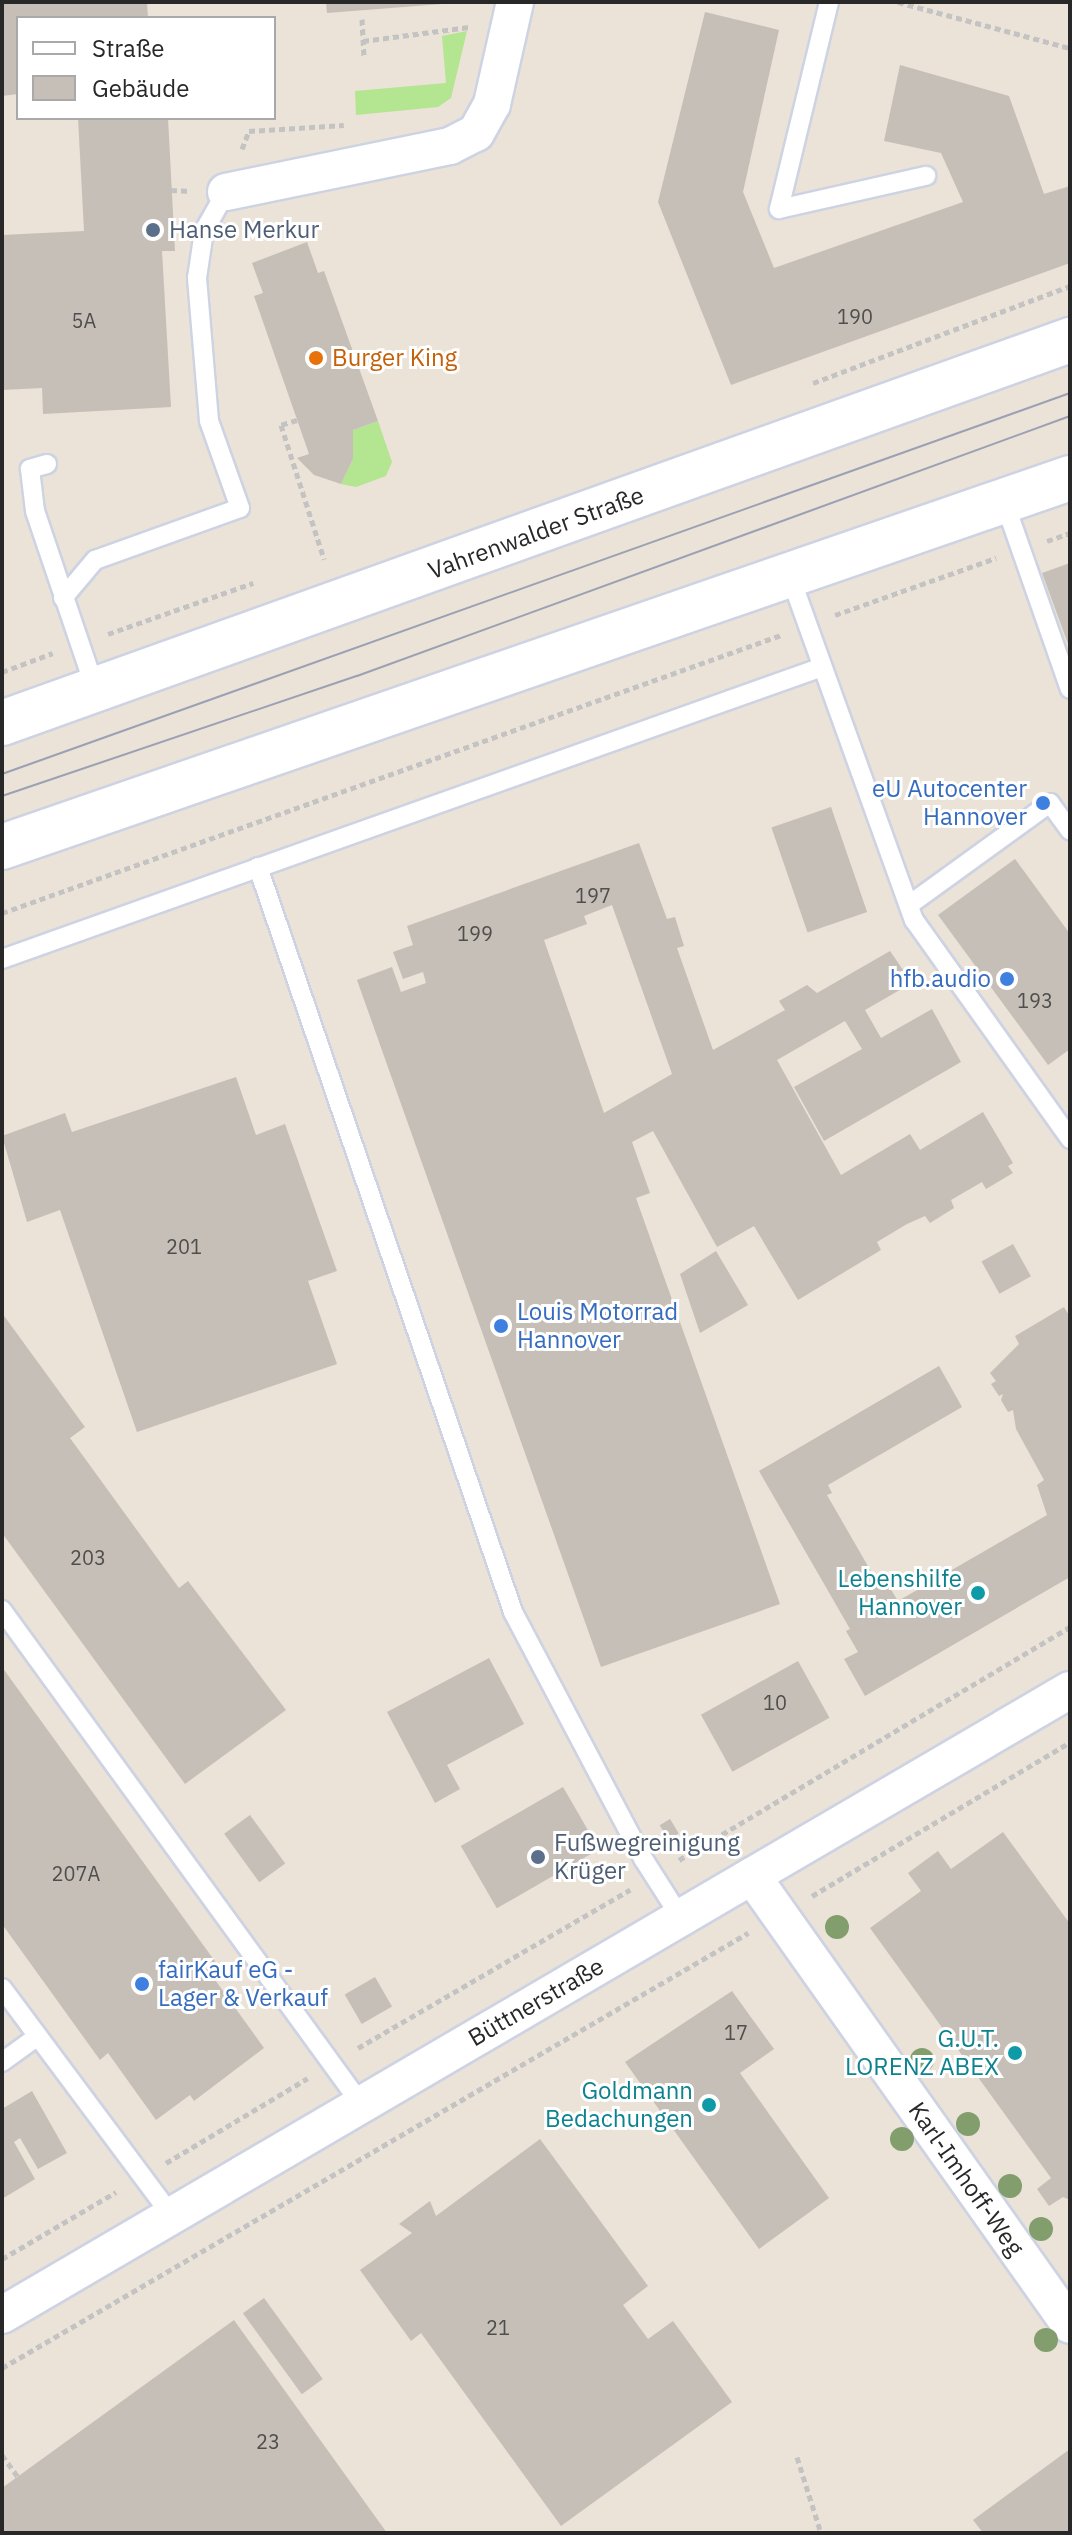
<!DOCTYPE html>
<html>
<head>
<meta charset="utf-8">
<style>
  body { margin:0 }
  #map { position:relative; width:1072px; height:2535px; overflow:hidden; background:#ebe2d8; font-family:"IBM Plex Sans",sans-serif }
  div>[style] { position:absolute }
  .green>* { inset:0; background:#b4e591 }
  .building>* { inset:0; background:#c6bfb8; transform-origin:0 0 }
  .path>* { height:5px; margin-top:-2.5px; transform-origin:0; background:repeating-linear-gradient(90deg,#c3c3c3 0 6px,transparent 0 10px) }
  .roads { filter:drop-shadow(2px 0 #cdd3e2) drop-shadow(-2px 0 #cdd3e2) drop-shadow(0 2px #cdd3e2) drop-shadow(0 -2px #cdd3e2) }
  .service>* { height:18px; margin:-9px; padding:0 9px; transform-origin:9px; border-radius:9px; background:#fff }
  .minor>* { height:36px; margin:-18px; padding:0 18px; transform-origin:18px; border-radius:18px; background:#fff }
  .secondary>* { height:44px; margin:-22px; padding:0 22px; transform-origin:22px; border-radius:22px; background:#fff }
  .tram>* { height:2px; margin:-1px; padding:0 1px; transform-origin:1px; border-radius:1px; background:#9ba0b3 }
  .trees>* { width:24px; height:24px; margin:-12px; border-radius:50%; background:#829e6d }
  .dots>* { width:22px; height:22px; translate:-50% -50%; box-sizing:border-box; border:4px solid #fff; border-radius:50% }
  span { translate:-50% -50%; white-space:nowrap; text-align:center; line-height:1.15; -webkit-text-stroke:6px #fff; paint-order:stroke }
  .number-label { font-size:20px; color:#504e4c }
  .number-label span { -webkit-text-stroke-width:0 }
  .service-label { font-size:24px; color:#4e5e75 }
  .left { translate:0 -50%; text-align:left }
  .food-label { font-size:24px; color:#c56008 }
  .street-label { font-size:24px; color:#282828 }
  .shop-label { font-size:24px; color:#366cbe }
  .right { translate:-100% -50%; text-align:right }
  .culture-label { font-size:24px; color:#0d838f }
  .frame { position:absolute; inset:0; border:4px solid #282828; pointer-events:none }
  .legend { position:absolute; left:16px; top:16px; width:260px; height:104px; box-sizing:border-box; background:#fff; border:2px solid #a9a9a9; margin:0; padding:10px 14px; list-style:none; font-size:24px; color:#282828 }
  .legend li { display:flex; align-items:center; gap:16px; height:40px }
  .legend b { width:40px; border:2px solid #a9a9a9 }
</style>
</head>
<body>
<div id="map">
  <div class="green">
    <div style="clip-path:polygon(467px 31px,451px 98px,438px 107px,356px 115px,355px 91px,446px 83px,442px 36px)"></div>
    <div style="clip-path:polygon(378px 421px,392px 462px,386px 476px,356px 487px,341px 484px,353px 459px,353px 430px)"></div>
  </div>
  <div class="building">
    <div style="clip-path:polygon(2px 2px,147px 2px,148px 18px,18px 18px,18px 94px,2px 96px)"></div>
    <div style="clip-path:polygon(326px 2px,442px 2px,442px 4px,327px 13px)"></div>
    <div style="clip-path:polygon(705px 12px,779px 30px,743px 192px,774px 268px,963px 202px,941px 153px,884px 141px,900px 65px,1009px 96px,1044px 194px,1070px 186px,1070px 263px,731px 385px,658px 202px)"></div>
    <div style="clip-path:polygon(78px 118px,168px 118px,175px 251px,162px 251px,171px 407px,43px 414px,42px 388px,2px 390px,2px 235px,84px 231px)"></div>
    <div style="clip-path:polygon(307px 242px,318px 273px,324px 271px,378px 421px,353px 430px,353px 459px,341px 484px,314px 475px,297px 458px,309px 454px,254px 296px,263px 293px,252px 263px)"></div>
    <div style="clip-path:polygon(1070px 563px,1070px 649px,1042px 573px)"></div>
    <div style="left:831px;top:807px;width:111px;height:63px;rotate:71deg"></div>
    <div style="clip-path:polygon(evenodd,639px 843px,667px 919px,675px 917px,684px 946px,677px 948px,713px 1050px,785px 1010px,779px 1001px,807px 985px,817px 993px,890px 951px,912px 983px,865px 1010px,881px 1038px,932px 1009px,961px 1062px,824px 1141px,794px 1087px,862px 1049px,845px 1021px,777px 1060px,841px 1175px,910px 1134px,920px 1150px,983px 1112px,1013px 1163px,1008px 1166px,1013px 1173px,986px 1189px,982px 1182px,951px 1200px,954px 1208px,930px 1223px,925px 1216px,907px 1224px,877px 1242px,881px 1250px,798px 1300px,754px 1226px,717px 1247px,653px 1131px,632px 1142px,650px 1193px,636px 1198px,780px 1604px,601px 1667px,357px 980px,392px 967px,401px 992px,426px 983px,423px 972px,403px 979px,393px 952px,413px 945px,407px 926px,639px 843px,612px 905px,672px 1074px,604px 1113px,544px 940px,587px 924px,584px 916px,612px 905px)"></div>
    <div style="clip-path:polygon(1015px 859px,1070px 934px,1070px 1049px,1048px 1065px,938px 915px)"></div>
    <div style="clip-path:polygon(236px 1077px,256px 1135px,285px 1124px,337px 1271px,308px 1281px,337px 1364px,137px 1432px,60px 1210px,27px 1222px,2px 1136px,65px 1113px,72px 1132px)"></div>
    <div style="left:1013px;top:1244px;width:37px;height:36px;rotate:61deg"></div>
    <div style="clip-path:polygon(716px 1251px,748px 1305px,700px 1333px,680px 1274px)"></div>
    <div style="clip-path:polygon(1064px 1307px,1070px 1317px,1070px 1577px,865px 1696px,844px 1659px,858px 1652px,846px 1631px,850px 1629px,759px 1471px,939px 1366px,962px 1407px,828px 1485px,832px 1493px,827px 1495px,880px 1587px,887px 1583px,898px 1601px,1047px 1515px,1037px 1485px,1044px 1480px,1016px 1429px,1013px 1410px,1008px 1412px,1001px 1400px,1003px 1394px,999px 1396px,991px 1384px,996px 1381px,990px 1373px,1019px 1344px,1015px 1336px)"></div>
    <div style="clip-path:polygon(2px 1313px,85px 1427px,70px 1438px,179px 1588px,188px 1581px,286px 1710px,185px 1784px,2px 1533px)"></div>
    <div style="clip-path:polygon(489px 1658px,524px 1724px,447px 1765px,460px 1789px,435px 1803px,387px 1712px)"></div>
    <div style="left:798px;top:1661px;width:65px;height:111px;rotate:61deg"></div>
    <div style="clip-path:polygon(2px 1667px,222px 1971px,213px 1977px,264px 2048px,194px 2101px,190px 2095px,156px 2120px,108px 2053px,100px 2060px,2px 1924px)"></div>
    <div style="left:563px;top:1787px;width:72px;height:118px;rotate:60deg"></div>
    <div style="left:250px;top:1815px;width:60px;height:32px;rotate:54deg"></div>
    <div style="left:670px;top:1819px;width:17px;height:12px;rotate:59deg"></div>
    <div style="clip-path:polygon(1003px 1832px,1070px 1924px,1070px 2200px,1063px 2197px,1049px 2206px,1037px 2189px,1051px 2178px,870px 1928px,921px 1891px,908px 1873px,938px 1851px,951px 1869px)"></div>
    <div style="left:375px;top:1977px;width:34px;height:35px;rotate:60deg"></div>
    <div style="clip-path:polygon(732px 1991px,774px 2049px,740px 2073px,829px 2198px,759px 2249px,625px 2062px)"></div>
    <div style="clip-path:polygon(32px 2091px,67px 2153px,38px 2169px,20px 2138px,14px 2142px,35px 2179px,2px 2199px,2px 2109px)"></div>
    <div style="clip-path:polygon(540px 2139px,648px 2286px,623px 2305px,648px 2339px,673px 2321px,732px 2402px,561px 2526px,421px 2333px,411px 2341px,360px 2270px,412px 2233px,399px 2224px,430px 2201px,436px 2216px)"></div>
    <div style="left:264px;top:2298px;width:100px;height:26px;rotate:54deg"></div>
    <div style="clip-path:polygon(234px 2320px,387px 2533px,2px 2533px,2px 2488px)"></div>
    <div style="clip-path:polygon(1070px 2449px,1070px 2533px,983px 2533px,973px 2520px)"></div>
  </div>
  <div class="path">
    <div style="left:898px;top:2px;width:178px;rotate:15deg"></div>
    <div style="left:362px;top:19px;width:38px;rotate:87deg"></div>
    <div style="left:363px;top:41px;width:107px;rotate:-7.5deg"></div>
    <div style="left:242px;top:149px;width:19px;rotate:-69deg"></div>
    <div style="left:249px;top:131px;width:95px;rotate:-3.6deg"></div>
    <div style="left:171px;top:190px;width:19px;rotate:3deg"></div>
    <div style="left:813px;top:383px;width:275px;rotate:-20.7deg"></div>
    <div style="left:297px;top:420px;width:17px;rotate:163deg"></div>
    <div style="left:281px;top:425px;width:141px;rotate:72.2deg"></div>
    <div style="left:1047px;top:541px;width:24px;rotate:-19deg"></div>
    <div style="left:835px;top:615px;width:171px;rotate:-19.5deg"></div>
    <div style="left:108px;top:634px;width:154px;rotate:-19.4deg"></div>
    <div style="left:2px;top:672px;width:54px;rotate:-20.4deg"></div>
    <div style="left:2px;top:913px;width:827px;rotate:-19.64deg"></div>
    <div style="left:679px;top:1860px;width:455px;rotate:-30.8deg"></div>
    <div style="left:812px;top:1896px;width:300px;rotate:-30.8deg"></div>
    <div style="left:358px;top:2048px;width:315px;rotate:-30.2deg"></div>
    <div style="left:166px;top:2163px;width:165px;rotate:-30.9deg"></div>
    <div style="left:2px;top:2259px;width:132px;rotate:-30.4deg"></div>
    <div style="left:2px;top:2368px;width:864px;rotate:-30.25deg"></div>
    <div style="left:2px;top:2455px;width:27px;rotate:54deg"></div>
    <div style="left:797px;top:2457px;width:80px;rotate:72.5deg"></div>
  </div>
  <div class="roads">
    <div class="service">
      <div style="left:829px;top:2px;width:213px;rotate:103.6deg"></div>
      <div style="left:779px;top:209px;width:151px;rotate:-12.7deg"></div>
      <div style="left:47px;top:464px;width:18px;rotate:164deg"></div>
      <div style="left:30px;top:469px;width:42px;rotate:83.2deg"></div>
      <div style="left:35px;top:511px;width:190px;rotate:71.3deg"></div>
      <div style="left:1004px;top:501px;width:199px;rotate:70.7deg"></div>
      <div style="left:790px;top:576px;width:366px;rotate:70.2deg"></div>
      <div style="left:914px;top:920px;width:269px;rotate:54.5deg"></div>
      <div style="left:63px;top:598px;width:50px;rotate:-49.9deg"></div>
      <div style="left:95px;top:560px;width:154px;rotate:-19.7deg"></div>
      <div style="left:240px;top:508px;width:92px;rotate:-109.6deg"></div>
      <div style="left:209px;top:421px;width:144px;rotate:-94.8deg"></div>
      <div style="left:197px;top:278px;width:48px;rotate:-81.5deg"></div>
      <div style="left:204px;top:231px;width:45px;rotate:-60.6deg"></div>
      <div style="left:258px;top:867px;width:787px;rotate:71.1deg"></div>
      <div style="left:513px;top:1612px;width:280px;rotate:62.2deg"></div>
      <div style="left:644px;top:1860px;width:69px;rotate:57.5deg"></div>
      <div style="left:909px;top:905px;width:174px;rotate:-35.9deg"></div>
      <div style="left:1050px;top:803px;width:34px;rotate:54deg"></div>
      <div style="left:2px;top:959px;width:870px;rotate:-19.6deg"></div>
      <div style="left:2px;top:1610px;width:611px;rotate:53.99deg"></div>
      <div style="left:2px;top:1988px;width:283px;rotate:53.3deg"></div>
      <div style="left:2px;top:2062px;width:44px;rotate:-35.8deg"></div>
    </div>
    <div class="minor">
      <div style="left:226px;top:192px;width:229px;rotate:-11.6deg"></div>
      <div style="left:450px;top:146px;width:29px;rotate:-27deg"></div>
      <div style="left:476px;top:133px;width:33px;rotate:-61deg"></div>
      <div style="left:492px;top:104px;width:105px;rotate:-77.3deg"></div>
      <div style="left:752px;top:1876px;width:550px;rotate:54.69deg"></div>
      <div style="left:2px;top:2315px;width:1237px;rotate:-30.34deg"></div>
    </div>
    <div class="secondary">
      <div style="left:2px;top:723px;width:1135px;rotate:-19.73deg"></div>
      <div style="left:2px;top:847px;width:1130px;rotate:-19.06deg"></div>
    </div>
  </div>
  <div class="tram">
    <div style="left:2px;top:774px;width:1134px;rotate:-19.63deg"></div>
    <div style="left:2px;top:796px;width:375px;rotate:-18.7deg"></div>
    <div style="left:357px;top:676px;width:759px;rotate:-20.03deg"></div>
  </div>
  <div class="trees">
    <div style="left:837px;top:1927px"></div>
    <div style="left:922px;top:2060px"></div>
    <div style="left:968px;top:2124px"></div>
    <div style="left:902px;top:2139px"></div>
    <div style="left:1010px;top:2186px"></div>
    <div style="left:1041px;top:2229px"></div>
    <div style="left:1046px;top:2340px"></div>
  </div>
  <div class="dots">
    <div style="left:153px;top:230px;background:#5c6f8a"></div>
    <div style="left:316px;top:358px;background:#e8710a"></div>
    <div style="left:1043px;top:803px;background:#3f7fe0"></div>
    <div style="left:1007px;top:979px;background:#3f7fe0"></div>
    <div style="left:501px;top:1326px;background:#3f7fe0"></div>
    <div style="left:978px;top:1593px;background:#0f9aa8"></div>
    <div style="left:538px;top:1857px;background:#5c6f8a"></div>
    <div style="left:142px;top:1984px;background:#3f7fe0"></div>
    <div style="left:1015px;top:2053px;background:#0f9aa8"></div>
    <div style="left:709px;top:2105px;background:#0f9aa8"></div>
  </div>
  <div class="number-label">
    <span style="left:855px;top:316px">190</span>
    <span style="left:84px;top:320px">5A</span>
    <span style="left:593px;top:895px">197</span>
    <span style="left:475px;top:933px">199</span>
    <span style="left:1035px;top:1000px">193</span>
    <span style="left:184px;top:1246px">201</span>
    <span style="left:88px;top:1557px">203</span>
    <span style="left:775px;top:1702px">10</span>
    <span style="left:76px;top:1873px">207A</span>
    <span style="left:736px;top:2032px">17</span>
    <span style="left:498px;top:2327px">21</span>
    <span style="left:268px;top:2441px">23</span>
  </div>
  <div class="service-label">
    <span class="left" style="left:169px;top:230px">Hanse Merkur</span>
    <span class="left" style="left:554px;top:1857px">Fußwegreinigung<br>Krüger</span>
  </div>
  <div class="food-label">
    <span class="left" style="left:332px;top:358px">Burger King</span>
  </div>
  <div class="street-label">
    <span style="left:536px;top:533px;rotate:-20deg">Vahrenwalder Straße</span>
    <span style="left:536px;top:2002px;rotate:-30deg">Büttnerstraße</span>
    <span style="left:966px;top:2179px;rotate:55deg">Karl-Imhoff-Weg</span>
  </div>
  <div class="shop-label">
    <span class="right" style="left:1027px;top:803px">eU Autocenter<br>Hannover</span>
    <span class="right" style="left:991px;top:979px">hfb.audio</span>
    <span class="left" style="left:517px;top:1326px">Louis Motorrad<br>Hannover</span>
    <span class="left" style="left:158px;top:1984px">fairKauf eG -<br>Lager &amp; Verkauf</span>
  </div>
  <div class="culture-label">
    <span class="right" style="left:962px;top:1593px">Lebenshilfe<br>Hannover</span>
    <span class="right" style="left:999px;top:2053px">G.U.T.<br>LORENZ ABEX</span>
    <span class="right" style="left:693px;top:2105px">Goldmann<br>Bedachungen</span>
  </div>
  <div class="frame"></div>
  <ul class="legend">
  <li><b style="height:10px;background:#fff"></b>Straße</li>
  <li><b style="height:22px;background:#c6bfb8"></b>Gebäude</li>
  </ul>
</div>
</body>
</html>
